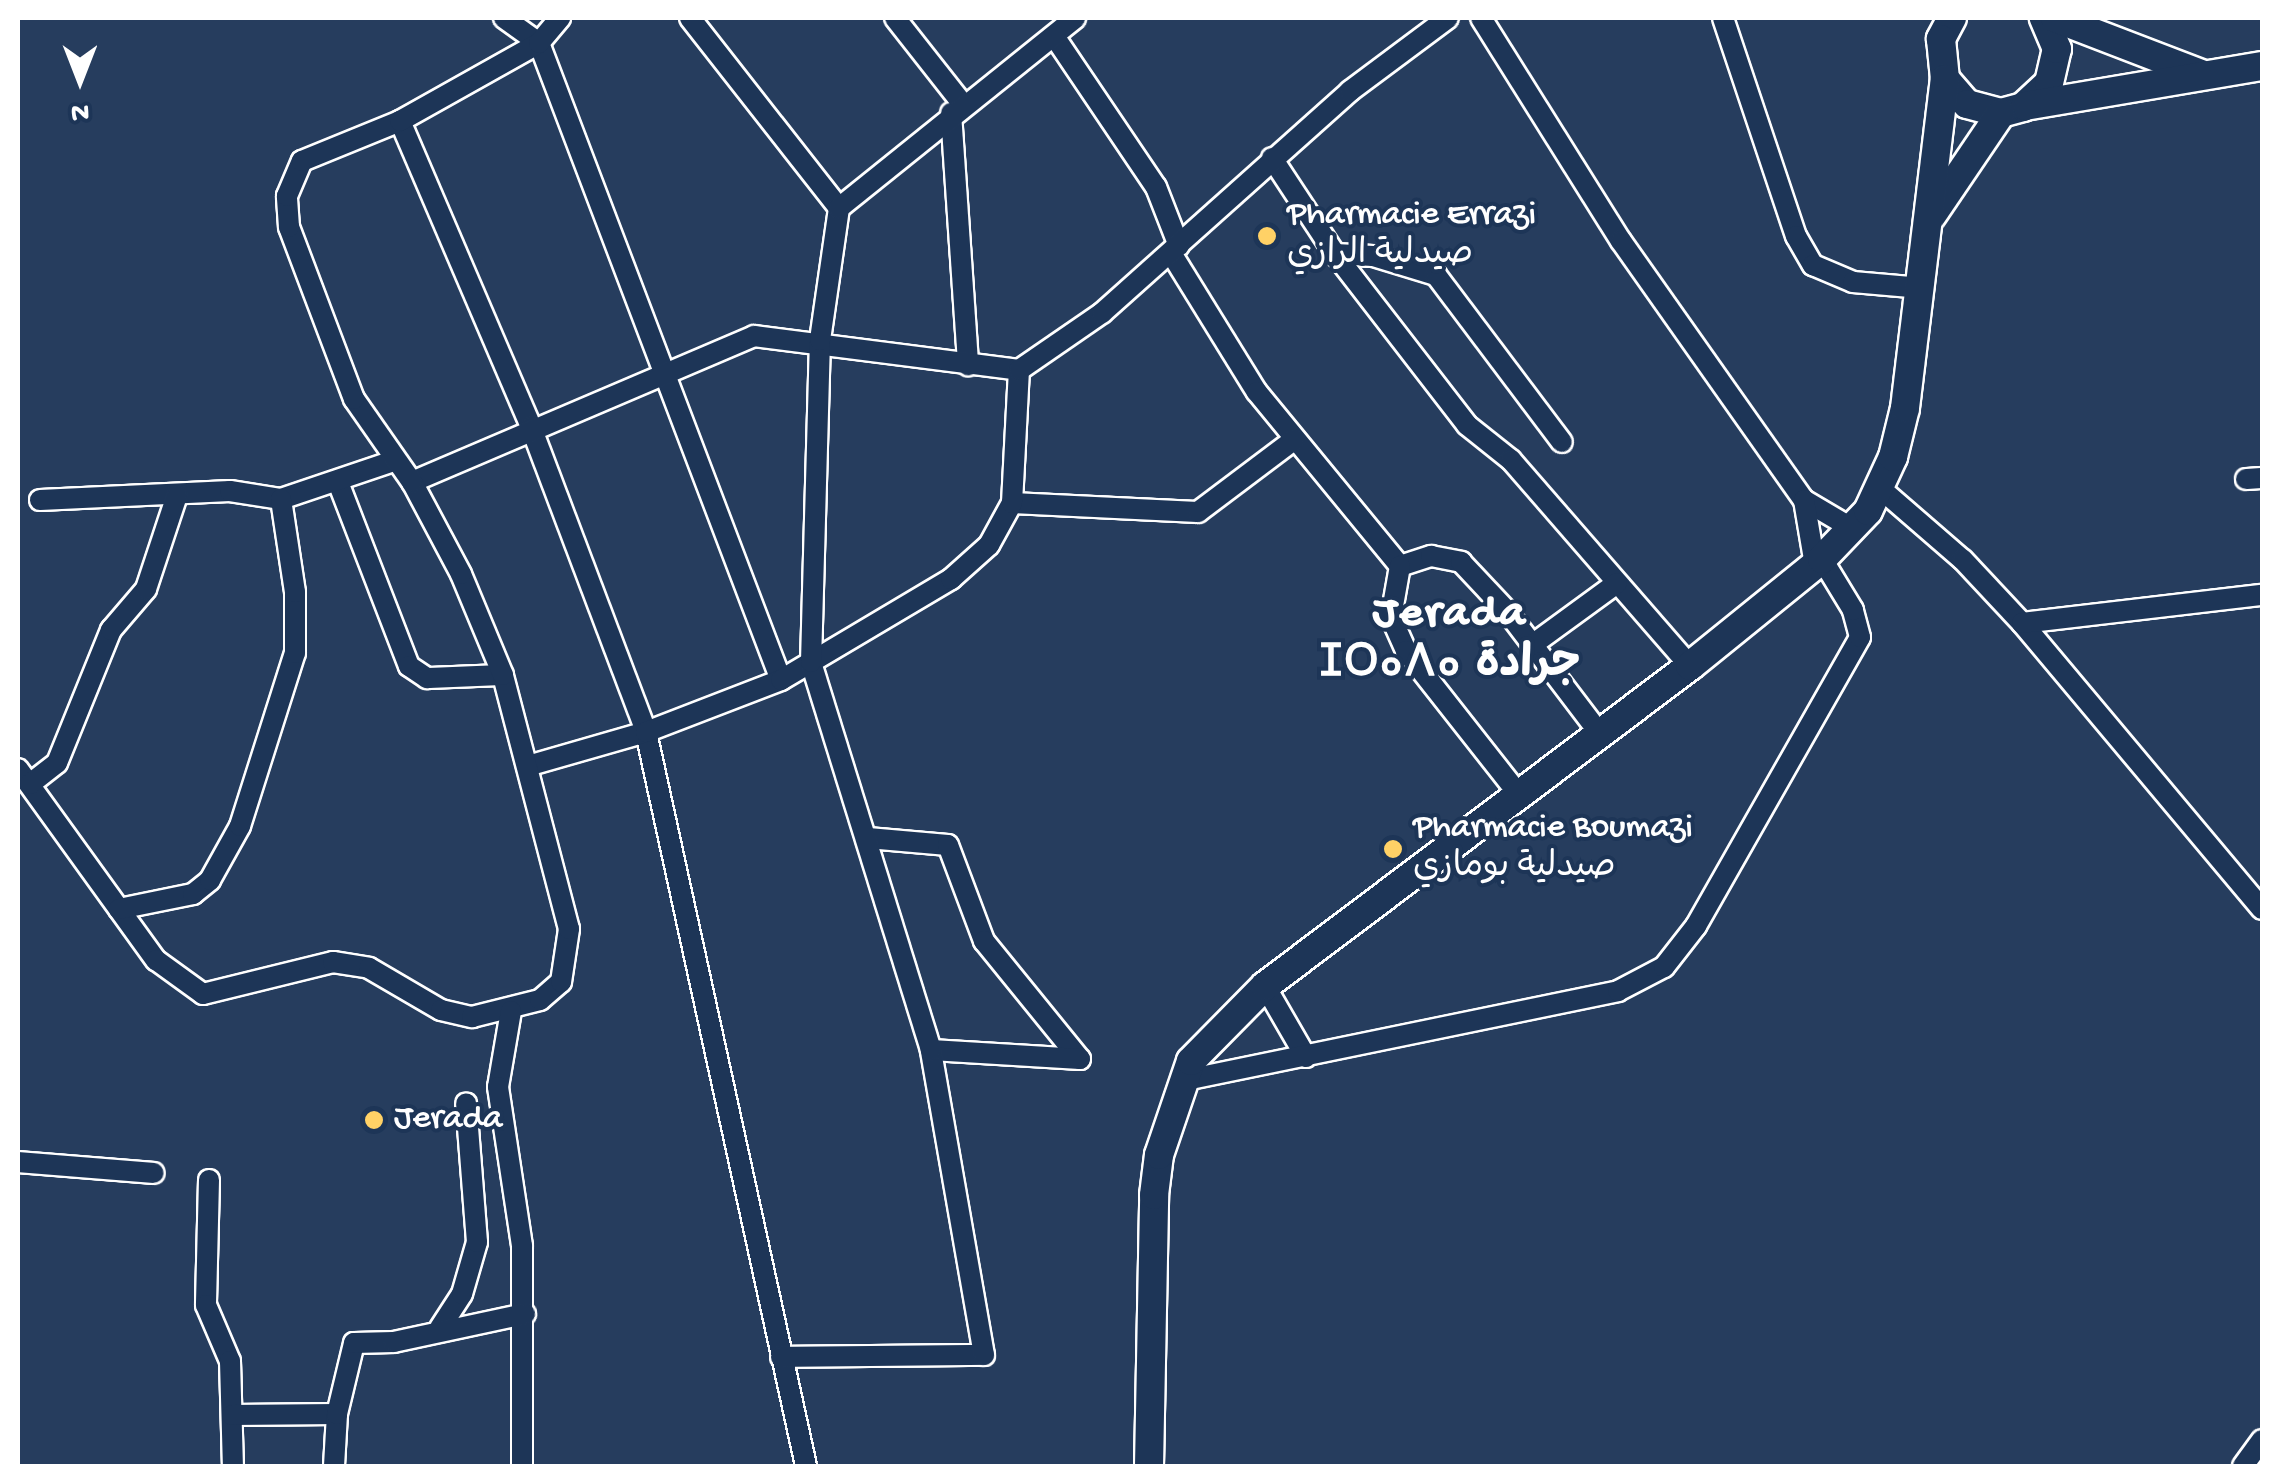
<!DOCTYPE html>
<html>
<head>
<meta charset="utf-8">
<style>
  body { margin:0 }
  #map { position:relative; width:2280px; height:1484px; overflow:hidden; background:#263d5e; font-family:"Gochi Hand","Playpen Sans Arabic","Noto Sans Tifinagh",sans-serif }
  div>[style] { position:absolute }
  .roads { filter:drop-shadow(2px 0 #fff) drop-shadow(-2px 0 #fff) drop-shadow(0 2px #fff) drop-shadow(0 -2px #fff) }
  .street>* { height:20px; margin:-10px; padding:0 10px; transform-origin:10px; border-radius:10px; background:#1d3557 }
  .secondary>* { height:28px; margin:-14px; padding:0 14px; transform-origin:14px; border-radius:14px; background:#1d3557 }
  .dots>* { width:28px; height:28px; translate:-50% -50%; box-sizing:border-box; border:5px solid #1d3557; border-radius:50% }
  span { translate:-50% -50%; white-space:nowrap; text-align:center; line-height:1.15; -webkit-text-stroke:8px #1d3557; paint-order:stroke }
  .poi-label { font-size:35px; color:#fff }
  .left { translate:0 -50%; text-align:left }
  .district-label { font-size:45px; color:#fff; font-weight:700; letter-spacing:2.5px }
  .frame { position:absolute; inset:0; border:20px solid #fff; pointer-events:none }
  .north { position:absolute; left:30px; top:30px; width:100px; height:100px; -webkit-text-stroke:8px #1d3557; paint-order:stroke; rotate:180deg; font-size:28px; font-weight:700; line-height:40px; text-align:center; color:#fff }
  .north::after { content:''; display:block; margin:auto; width:35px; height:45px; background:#fff; clip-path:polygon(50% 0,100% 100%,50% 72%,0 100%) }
</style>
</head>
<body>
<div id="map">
  <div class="roads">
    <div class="street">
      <div style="left:504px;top:18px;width:43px;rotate:35.5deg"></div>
      <div style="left:539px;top:43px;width:681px;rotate:69.2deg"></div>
      <div style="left:690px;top:18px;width:241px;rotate:51.9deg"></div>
      <div style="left:895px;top:18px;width:108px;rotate:51.8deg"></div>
      <div style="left:1481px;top:18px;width:263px;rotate:57.9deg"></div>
      <div style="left:1621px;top:241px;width:317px;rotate:54.8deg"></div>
      <div style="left:1804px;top:500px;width:57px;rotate:30.6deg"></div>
      <div style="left:1723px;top:18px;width:230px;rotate:71.5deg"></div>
      <div style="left:1796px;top:236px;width:34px;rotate:60deg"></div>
      <div style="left:1813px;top:265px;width:43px;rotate:23deg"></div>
      <div style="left:1853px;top:282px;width:69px;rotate:5deg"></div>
      <div style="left:1054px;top:36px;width:182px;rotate:56deg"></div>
      <div style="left:1156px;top:187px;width:63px;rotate:68.7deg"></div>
      <div style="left:951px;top:113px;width:253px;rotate:86.1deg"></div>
      <div style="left:400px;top:121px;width:333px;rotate:66.8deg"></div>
      <div style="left:531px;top:427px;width:326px;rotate:69.3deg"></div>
      <div style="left:646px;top:732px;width:751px;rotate:77.7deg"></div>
      <div style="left:1272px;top:158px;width:115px;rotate:56.7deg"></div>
      <div style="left:1335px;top:254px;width:216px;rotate:52.3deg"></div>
      <div style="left:1467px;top:425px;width:56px;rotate:38.5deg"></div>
      <div style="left:1511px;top:460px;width:273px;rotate:49deg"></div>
      <div style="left:1171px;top:253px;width:163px;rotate:58.3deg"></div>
      <div style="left:1257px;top:392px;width:225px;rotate:50.6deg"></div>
      <div style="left:1335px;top:254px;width:38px;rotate:3deg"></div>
      <div style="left:1373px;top:256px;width:66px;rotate:16.8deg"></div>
      <div style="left:1436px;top:275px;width:209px;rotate:53deg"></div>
      <div style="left:2246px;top:479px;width:16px;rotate:-4deg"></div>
      <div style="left:338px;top:482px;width:197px;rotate:68.9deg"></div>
      <div style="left:409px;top:666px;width:22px;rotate:34deg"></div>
      <div style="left:427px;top:678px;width:76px;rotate:-2.3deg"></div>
      <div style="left:412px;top:482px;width:372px;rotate:-23.1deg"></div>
      <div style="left:754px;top:336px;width:267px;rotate:7.3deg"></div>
      <div style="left:1881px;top:489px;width:108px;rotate:40.9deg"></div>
      <div style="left:1963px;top:560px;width:86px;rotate:46.9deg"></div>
      <div style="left:2022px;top:623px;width:373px;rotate:50deg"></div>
      <div style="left:40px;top:500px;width:190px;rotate:-2.7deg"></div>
      <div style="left:230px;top:491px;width:52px;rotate:8.9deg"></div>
      <div style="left:281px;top:499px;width:118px;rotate:-18.7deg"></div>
      <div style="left:1804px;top:500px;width:66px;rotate:80.4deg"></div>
      <div style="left:1012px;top:503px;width:186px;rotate:2.8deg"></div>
      <div style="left:1198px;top:512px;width:121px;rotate:-37deg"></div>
      <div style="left:1400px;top:566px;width:33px;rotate:-18deg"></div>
      <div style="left:1431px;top:556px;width:31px;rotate:11deg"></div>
      <div style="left:1461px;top:562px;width:66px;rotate:46.8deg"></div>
      <div style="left:1506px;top:610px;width:156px;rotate:52.8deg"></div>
      <div style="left:1400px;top:566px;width:52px;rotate:100deg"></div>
      <div style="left:1391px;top:617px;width:37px;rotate:66deg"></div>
      <div style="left:1406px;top:651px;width:184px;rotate:51.8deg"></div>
      <div style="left:2022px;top:623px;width:242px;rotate:-6.7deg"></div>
      <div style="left:1532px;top:645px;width:105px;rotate:-36.1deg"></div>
      <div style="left:531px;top:765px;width:120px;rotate:-16deg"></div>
      <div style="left:646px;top:732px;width:145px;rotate:-21.1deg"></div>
      <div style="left:781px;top:680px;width:198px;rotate:-30.7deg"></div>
      <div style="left:951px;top:579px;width:51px;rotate:-41.8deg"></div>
      <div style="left:989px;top:545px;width:48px;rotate:-61.3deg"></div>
      <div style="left:1012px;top:503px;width:133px;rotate:-87deg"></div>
      <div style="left:1019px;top:370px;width:101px;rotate:-34.5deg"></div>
      <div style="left:1102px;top:313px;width:333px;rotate:-41.8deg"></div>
      <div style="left:1350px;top:91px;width:122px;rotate:-36.7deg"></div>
      <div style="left:18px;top:769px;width:236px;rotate:54.2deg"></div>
      <div style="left:156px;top:960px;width:58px;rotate:35.9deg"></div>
      <div style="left:203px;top:994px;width:134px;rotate:-13.8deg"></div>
      <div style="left:333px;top:962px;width:36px;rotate:9deg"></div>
      <div style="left:369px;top:968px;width:83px;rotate:30.3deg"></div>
      <div style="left:441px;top:1010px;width:32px;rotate:13deg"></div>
      <div style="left:472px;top:1017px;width:70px;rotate:-14deg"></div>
      <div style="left:540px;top:1000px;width:28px;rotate:-41deg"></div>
      <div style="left:561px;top:982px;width:54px;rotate:-81.4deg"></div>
      <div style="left:569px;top:929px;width:262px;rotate:-104.6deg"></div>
      <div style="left:503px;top:675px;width:109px;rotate:-112.6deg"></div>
      <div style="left:461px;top:574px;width:104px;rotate:-118deg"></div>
      <div style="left:412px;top:482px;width:101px;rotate:-124.9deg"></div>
      <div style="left:354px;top:399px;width:184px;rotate:-110.7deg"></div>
      <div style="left:289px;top:227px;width:31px;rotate:-94deg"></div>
      <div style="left:287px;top:196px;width:38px;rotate:-67deg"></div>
      <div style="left:302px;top:161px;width:106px;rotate:-22.2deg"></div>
      <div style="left:400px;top:121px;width:159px;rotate:-29.3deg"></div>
      <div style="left:539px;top:43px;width:33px;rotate:-50deg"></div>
      <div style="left:30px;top:784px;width:34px;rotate:-38deg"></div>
      <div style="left:57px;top:763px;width:144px;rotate:-67.9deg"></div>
      <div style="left:111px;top:630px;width:54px;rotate:-49.5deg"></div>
      <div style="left:146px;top:589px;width:99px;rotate:-71.7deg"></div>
      <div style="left:868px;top:838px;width:80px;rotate:5deg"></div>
      <div style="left:948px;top:845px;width:103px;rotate:69.4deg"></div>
      <div style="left:984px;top:941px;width:152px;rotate:50.9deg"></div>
      <div style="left:1080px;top:1059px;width:149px;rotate:-176.5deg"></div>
      <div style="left:119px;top:909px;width:76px;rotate:-11.5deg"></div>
      <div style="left:193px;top:894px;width:22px;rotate:-39deg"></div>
      <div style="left:210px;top:880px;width:62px;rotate:-60.9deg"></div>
      <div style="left:240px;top:826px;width:182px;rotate:-72.4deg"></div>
      <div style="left:295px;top:653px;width:61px;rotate:-90deg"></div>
      <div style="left:295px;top:592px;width:94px;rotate:-98.6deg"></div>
      <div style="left:1265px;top:986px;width:82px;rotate:60deg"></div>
      <div style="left:511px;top:1011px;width:77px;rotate:99.7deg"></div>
      <div style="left:498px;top:1087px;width:161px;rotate:81.4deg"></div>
      <div style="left:522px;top:1246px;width:220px;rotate:90deg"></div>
      <div style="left:1181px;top:1081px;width:446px;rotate:-11.6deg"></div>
      <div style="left:1618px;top:991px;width:52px;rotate:-27.6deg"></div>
      <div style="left:1664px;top:967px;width:52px;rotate:-52deg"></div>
      <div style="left:1696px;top:926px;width:332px;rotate:-60.4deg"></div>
      <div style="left:1860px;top:637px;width:28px;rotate:-105deg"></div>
      <div style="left:1853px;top:610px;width:60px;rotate:-121.3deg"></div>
      <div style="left:18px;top:1162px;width:136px;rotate:4.6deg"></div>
      <div style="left:209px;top:1180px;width:125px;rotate:91.4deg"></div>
      <div style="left:206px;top:1305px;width:61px;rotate:66.8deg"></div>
      <div style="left:230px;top:1361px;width:105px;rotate:88.4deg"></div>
      <div style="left:440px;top:1328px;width:40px;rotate:-57.1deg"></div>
      <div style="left:462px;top:1294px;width:54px;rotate:-73.9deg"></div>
      <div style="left:477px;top:1242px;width:139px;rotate:-94.5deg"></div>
      <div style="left:781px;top:1357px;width:203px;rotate:-0.6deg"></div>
      <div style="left:984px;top:1355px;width:310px;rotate:-99.9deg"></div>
      <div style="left:931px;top:1050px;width:406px;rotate:-107.2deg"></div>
      <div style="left:811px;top:662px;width:322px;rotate:-88.4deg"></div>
      <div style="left:820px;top:340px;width:133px;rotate:-81.8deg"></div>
      <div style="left:839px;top:208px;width:303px;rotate:-38.8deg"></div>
      <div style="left:232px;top:1415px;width:105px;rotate:-0.5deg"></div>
      <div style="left:334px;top:1466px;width:52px;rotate:-86.7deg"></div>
      <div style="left:337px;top:1414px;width:73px;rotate:-76.5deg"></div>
      <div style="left:354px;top:1343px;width:40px;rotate:-1.4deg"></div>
      <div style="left:394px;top:1342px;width:134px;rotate:-12.1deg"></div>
      <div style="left:2243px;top:1466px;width:32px;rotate:-54deg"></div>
    </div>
    <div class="secondary">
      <div style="left:1952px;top:18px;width:24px;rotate:118deg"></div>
      <div style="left:1941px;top:39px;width:40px;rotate:84.3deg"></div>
      <div style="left:1945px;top:79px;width:33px;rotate:49deg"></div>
      <div style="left:1967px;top:104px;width:35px;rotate:15deg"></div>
      <div style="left:2001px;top:113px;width:23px;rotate:-15deg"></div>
      <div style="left:2023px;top:107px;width:35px;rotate:-43deg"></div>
      <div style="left:2049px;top:83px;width:35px;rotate:-77deg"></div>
      <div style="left:2057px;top:49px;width:34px;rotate:-113deg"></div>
      <div style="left:2055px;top:18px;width:156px;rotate:21deg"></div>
      <div style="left:2025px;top:106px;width:240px;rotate:-9.6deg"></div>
      <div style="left:1932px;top:215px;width:123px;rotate:-55.9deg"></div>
      <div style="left:1149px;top:1466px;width:271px;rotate:-88.9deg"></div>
      <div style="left:1154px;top:1195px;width:40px;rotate:-82.9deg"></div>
      <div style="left:1159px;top:1155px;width:99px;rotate:-71.2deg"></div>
      <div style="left:1191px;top:1061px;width:105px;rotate:-45.4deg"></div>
      <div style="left:1265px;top:986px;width:532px;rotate:-36.98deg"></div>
      <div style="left:1690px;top:666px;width:170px;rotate:-39deg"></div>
      <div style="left:1822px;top:559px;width:66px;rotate:-46.2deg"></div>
      <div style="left:1868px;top:511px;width:60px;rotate:-65.2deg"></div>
      <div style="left:1893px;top:457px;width:50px;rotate:-76.2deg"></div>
      <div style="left:1905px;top:408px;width:331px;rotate:-83.1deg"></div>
    </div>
  </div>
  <div class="dots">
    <div style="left:1267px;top:236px;background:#ffd166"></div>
    <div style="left:1393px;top:849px;background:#ffd166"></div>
    <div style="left:374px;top:1120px;background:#ffd166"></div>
  </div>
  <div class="poi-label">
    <span class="left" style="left:1287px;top:236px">Pharmacie Errazi<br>صيدلية الرازي</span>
    <span class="left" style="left:1413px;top:849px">Pharmacie Boumazi<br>صيدلية بومازي</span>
    <span class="left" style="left:394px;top:1120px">Jerada</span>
  </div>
  <div class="district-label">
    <span style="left:1450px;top:641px">Jerada<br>ⵊⵔⴰⴷⴰ جرادة</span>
  </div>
  <div class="frame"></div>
  <div class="north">N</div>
</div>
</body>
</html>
